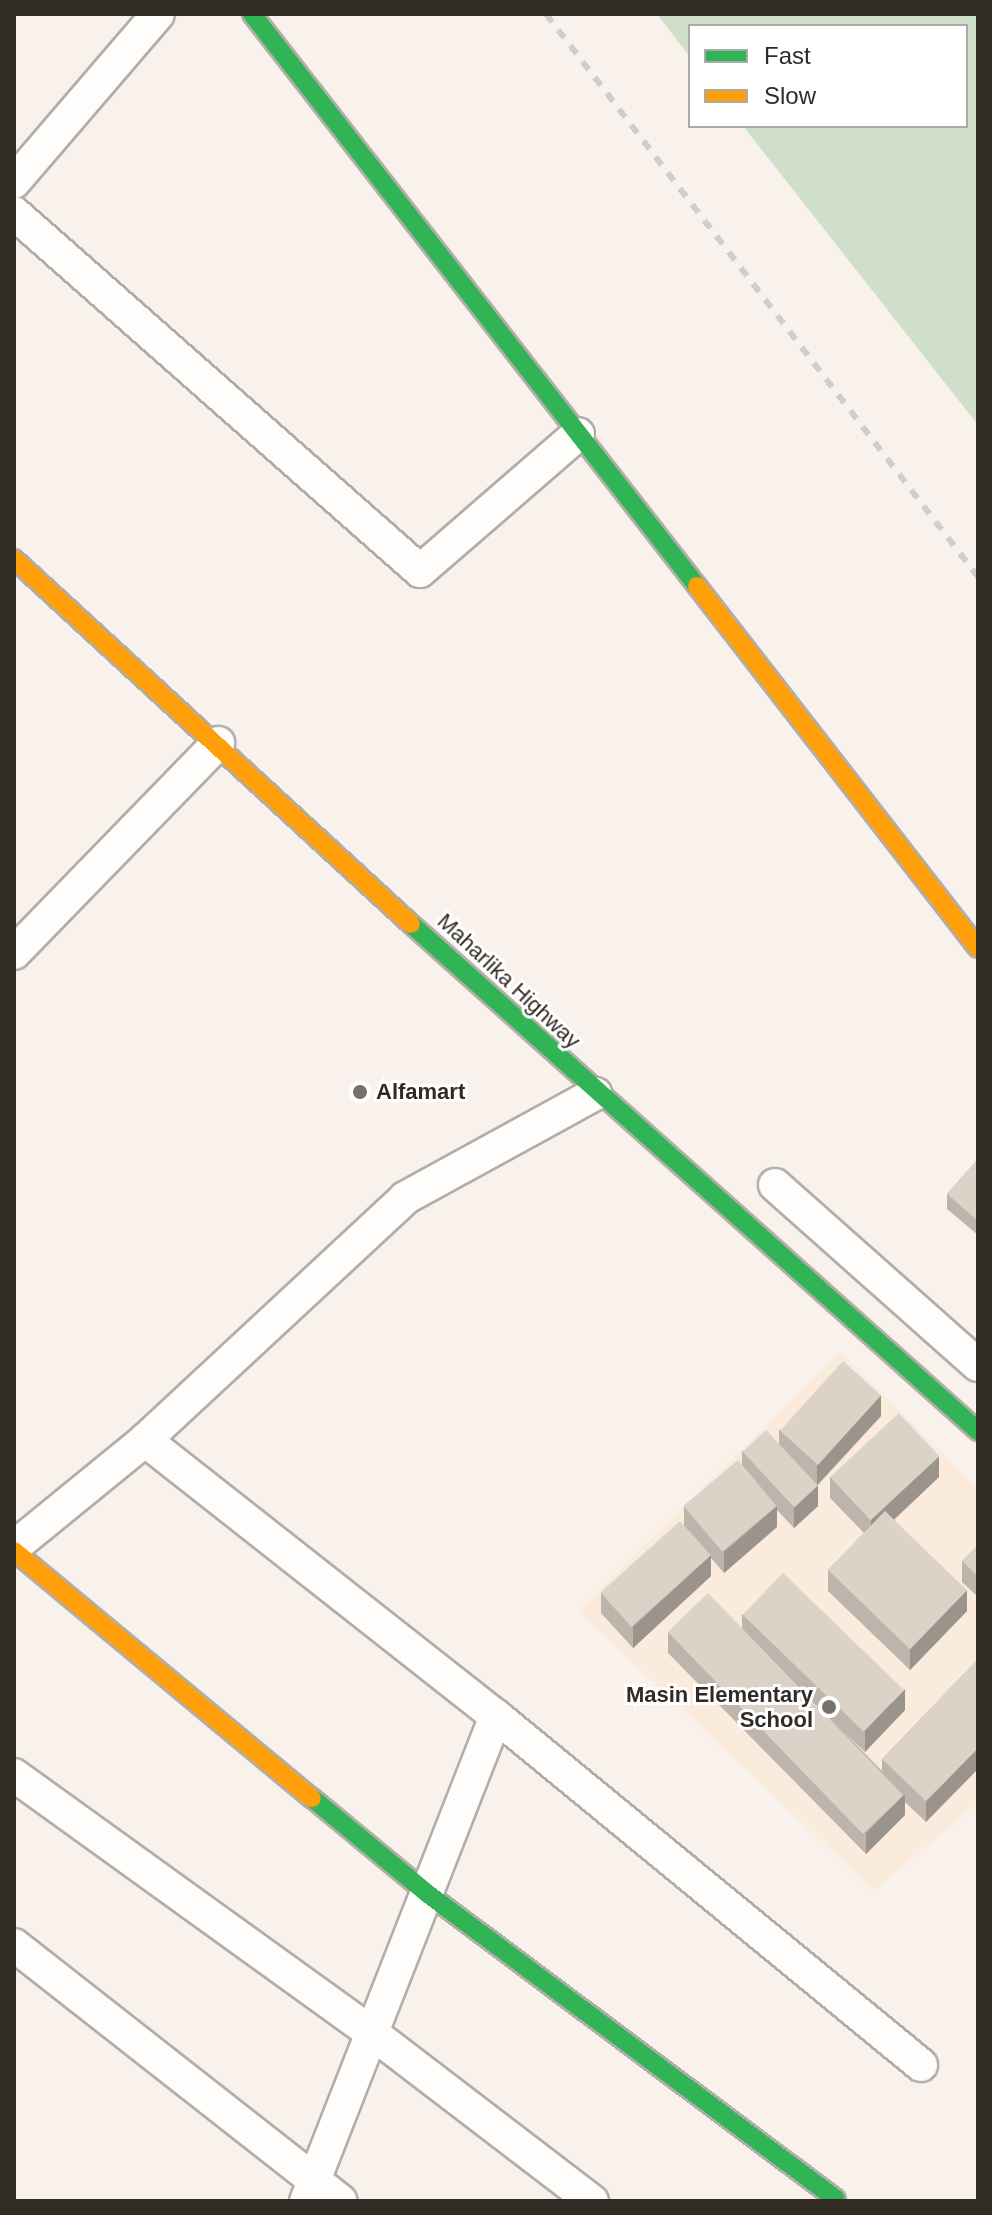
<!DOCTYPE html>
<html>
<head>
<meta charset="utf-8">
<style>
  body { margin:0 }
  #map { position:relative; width:992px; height:2215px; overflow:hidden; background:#f9f2ec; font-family:Helvetica,sans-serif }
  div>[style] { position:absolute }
  .built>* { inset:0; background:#faebdd }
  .green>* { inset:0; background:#cfdfca }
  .roads { filter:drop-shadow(2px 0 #b3ada8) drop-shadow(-2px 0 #b3ada8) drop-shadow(0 2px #b3ada8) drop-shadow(0 -2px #b3ada8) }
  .street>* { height:32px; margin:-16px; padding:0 16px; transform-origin:16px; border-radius:16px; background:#fefdfc }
  .fast>* { height:18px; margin:-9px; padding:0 9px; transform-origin:9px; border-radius:9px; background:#30b455 }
  .slow>* { height:18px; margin:-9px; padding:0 9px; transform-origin:9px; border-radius:9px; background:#ff9f0a }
  .rail>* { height:6px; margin-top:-3px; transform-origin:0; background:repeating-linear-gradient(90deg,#d0cecd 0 10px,transparent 0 20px) }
  .wall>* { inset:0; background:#bdb5ac }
  .shaded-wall>* { inset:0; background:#9a948c }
  .building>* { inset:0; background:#dcd3c8; transform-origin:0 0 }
  .dots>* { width:22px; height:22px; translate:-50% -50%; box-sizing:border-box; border:4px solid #fff; border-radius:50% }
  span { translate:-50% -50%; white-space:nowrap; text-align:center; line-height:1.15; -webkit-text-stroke:6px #fff; paint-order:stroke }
  .street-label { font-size:22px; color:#302b25 }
  .poi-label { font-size:22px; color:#302b25; font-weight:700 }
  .left { translate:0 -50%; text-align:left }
  .right { translate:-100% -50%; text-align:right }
  .frame { position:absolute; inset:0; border:16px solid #302b25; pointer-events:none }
  .legend { position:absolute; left:688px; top:24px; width:280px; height:104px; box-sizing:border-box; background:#fff; border:2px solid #acaaa8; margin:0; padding:10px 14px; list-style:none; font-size:24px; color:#302b25 }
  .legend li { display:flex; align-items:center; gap:16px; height:40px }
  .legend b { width:40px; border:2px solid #acaaa8 }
</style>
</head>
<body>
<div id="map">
  <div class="built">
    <div style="clip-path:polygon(840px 1352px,978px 1489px,978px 1803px,874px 1891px,578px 1611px)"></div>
  </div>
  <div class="green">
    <div style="clip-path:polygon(657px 14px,978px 14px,978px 425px,743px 126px,966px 126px,966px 26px,690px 26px,690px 57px)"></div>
  </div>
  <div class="roads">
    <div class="street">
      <div style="left:14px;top:182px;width:221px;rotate:-49.4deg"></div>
      <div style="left:14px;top:213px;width:541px;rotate:41.4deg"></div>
      <div style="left:420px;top:571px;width:209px;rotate:-40.9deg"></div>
      <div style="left:14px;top:953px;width:293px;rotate:-45.8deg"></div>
      <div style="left:775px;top:1185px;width:271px;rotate:41.6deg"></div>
      <div style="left:145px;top:1440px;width:447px;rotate:38.2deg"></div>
      <div style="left:496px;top:1716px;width:550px;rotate:39.39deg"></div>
      <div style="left:14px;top:1547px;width:169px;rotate:-39.2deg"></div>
      <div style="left:145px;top:1440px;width:355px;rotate:-42.9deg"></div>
      <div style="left:405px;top:1198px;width:217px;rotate:-28.7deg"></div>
      <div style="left:14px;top:1775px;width:441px;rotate:35.8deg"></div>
      <div style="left:372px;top:2033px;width:277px;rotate:37.4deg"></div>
      <div style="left:14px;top:1945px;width:415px;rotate:38.1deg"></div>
      <div style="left:306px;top:2201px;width:521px;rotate:-68.61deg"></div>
    </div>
    <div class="fast">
      <div style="left:252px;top:14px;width:725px;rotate:52.12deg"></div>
      <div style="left:411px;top:924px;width:761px;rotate:41.8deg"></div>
      <div style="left:312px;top:1798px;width:151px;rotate:39.6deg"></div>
      <div style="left:428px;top:1894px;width:509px;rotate:36.78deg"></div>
    </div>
    <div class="slow">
      <div style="left:14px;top:559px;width:539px;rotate:42.6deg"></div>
      <div style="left:697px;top:586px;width:458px;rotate:52.2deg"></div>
      <div style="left:14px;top:1551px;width:387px;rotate:39.7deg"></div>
    </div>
  </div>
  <div class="rail">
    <div style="left:546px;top:14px;width:710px;rotate:52.5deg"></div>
  </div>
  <div class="wall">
    <div style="clip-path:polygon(978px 1159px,978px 1235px,947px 1209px,947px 1194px)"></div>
    <div style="clip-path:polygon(881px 1416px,818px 1485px,818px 1506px,794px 1528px,777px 1510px,777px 1527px,724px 1573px,711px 1558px,711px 1576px,633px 1648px,601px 1613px,601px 1593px,684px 1526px,684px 1506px,742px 1466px,742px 1451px,779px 1444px,779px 1430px)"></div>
    <div style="clip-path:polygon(830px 1477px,939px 1477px,894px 1520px,967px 1611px,910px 1670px,828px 1591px,828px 1570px,864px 1533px,830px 1498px)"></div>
    <div style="clip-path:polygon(978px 1545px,978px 1597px,962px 1582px,962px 1561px)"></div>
    <div style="clip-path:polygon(742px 1614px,905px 1710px,865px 1752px,845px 1733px,882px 1771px,882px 1759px,978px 1659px,926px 1822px,905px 1802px,905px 1815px,866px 1854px,668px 1653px,668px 1632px,742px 1628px)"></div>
  </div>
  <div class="shaded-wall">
    <div style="clip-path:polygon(881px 1395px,881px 1416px,817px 1485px,817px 1465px)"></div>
    <div style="clip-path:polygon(939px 1456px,939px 1477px,871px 1541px,871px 1520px)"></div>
    <div style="clip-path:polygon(818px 1485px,818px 1506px,794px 1528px,794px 1507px)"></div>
    <div style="clip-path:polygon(777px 1506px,777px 1527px,724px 1573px,724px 1552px)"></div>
    <div style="clip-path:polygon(711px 1555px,711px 1576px,633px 1648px,633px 1627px)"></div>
    <div style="clip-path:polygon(967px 1590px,967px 1611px,910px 1670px,910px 1649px)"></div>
    <div style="clip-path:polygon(905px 1689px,905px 1710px,865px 1752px,865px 1731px)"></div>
    <div style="clip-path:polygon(978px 1748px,978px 1769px,926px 1822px,926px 1801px)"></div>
    <div style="clip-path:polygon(905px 1794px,905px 1815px,866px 1854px,866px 1833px)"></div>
  </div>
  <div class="building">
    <div style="clip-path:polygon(978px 1159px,978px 1221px,947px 1194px)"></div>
    <div style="left:843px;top:1361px;width:51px;height:94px;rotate:42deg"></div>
    <div style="left:899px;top:1413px;width:59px;height:94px;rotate:47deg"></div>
    <div style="left:766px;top:1430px;width:76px;height:32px;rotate:47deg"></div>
    <div style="left:738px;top:1460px;width:60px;height:71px;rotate:50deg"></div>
    <div style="left:885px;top:1511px;width:114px;height:82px;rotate:44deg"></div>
    <div style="left:680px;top:1521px;width:46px;height:107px;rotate:48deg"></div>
    <div style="clip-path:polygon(978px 1545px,978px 1576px,962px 1561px)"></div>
    <div style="left:783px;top:1573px;width:168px;height:58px;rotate:44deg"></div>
    <div style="left:708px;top:1593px;width:281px;height:56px;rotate:46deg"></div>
    <div style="clip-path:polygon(978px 1659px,978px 1748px,926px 1801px,882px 1759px)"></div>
  </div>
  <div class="dots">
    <div style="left:360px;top:1092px;background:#76716b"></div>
    <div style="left:829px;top:1707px;background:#76716b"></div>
  </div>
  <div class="street-label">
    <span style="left:509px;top:981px;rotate:43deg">Maharlika Highway</span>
  </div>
  <div class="poi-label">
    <span class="left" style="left:376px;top:1092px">Alfamart</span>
    <span class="right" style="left:813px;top:1707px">Masin Elementary<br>School</span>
  </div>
  <div class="frame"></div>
  <ul class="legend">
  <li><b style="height:10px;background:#30b455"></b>Fast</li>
  <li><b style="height:10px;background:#ff9f0a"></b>Slow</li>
  </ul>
</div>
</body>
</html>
